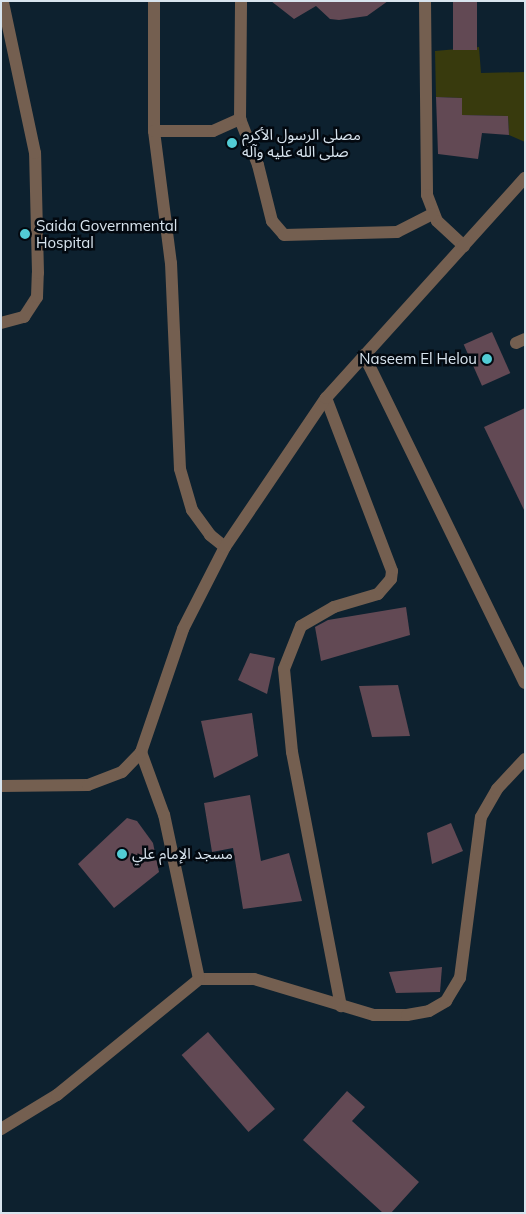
<!DOCTYPE html>
<html>
<head>
<meta charset="utf-8">
<style>
  body { margin:0 }
  #map { position:relative; width:526px; height:1214px; overflow:hidden; background:#0d212f; font-family:Mulish,"Noto Sans Arabic",sans-serif }
  div>[style] { position:absolute }
  .green>* { inset:0; background:#383a0d }
  .building>* { inset:0; background:#624954; transform-origin:0 0 }
  .minor>* { height:12px; margin:-6px; padding:0 6px; transform-origin:6px; border-radius:6px; background:#745f50 }
  .dots>* { width:14px; height:14px; translate:-50% -50%; box-sizing:border-box; border:2px solid #030910; border-radius:50% }
  span { translate:-50% -50%; white-space:nowrap; text-align:center; line-height:1.15; -webkit-text-stroke:5px #030910; paint-order:stroke }
  .poi-label { font-size:15px; color:#d8e4ee }
  .left { translate:0 -50%; text-align:left }
  .right { translate:-100% -50%; text-align:right }
  .frame { position:absolute; inset:0; border:2px solid #d8e4ee; pointer-events:none }
</style>
</head>
<body>
<div id="map">
  <div class="green">
    <div style="clip-path:polygon(479px 47px,481px 73px,525px 72px,525px 142px,509px 135px,508px 116px,461px 115px,462px 98px,436px 97px,435px 51px)"></div>
  </div>
  <div class="building">
    <div style="clip-path:polygon(271px 1px,388px 1px,367px 16px,339px 20px,330px 19px,316px 6px,294px 19px)"></div>
    <div style="left:453px;top:1px;width:24px;height:49px"></div>
    <div style="clip-path:polygon(436px 97px,462px 98px,462px 115px,508px 116px,509px 135px,482px 133px,478px 159px,438px 154px)"></div>
    <div style="left:492px;top:332px;width:45px;height:31px;rotate:66deg"></div>
    <div style="clip-path:polygon(525px 408px,525px 512px,484px 427px)"></div>
    <div style="clip-path:polygon(406px 607px,410px 635px,321px 661px,315px 627px,328px 620px)"></div>
    <div style="clip-path:polygon(250px 653px,275px 658px,267px 694px,238px 680px)"></div>
    <div style="clip-path:polygon(398px 685px,410px 736px,372px 737px,359px 686px)"></div>
    <div style="clip-path:polygon(252px 713px,258px 756px,214px 778px,201px 721px)"></div>
    <div style="clip-path:polygon(250px 795px,261px 861px,289px 853px,302px 901px,243px 909px,233px 848px,212px 852px,204px 803px)"></div>
    <div style="clip-path:polygon(127px 818px,137px 821px,153px 843px,159px 872px,114px 908px,78px 864px)"></div>
    <div style="clip-path:polygon(451px 823px,463px 851px,432px 864px,427px 833px)"></div>
    <div style="clip-path:polygon(442px 967px,440px 992px,396px 993px,389px 972px)"></div>
    <div style="left:208px;top:1032px;width:102px;height:35px;rotate:49deg"></div>
    <div style="clip-path:polygon(347px 1091px,365px 1107px,352px 1121px,419px 1182px,391px 1213px,383px 1213px,303px 1140px)"></div>
  </div>
  <div class="minor">
    <div style="left:154px;top:1px;width:130px;rotate:90deg"></div>
    <div style="left:154px;top:131px;width:133px;rotate:82.7deg"></div>
    <div style="left:171px;top:263px;width:206px;rotate:87.5deg"></div>
    <div style="left:180px;top:469px;width:43px;rotate:73.7deg"></div>
    <div style="left:192px;top:510px;width:31px;rotate:54deg"></div>
    <div style="left:210px;top:535px;width:19px;rotate:39deg"></div>
    <div style="left:425px;top:1px;width:194px;rotate:89.4deg"></div>
    <div style="left:427px;top:195px;width:28px;rotate:69deg"></div>
    <div style="left:437px;top:221px;width:37px;rotate:43deg"></div>
    <div style="left:240px;top:119px;width:49px;rotate:68.6deg"></div>
    <div style="left:258px;top:165px;width:58px;rotate:76deg"></div>
    <div style="left:272px;top:221px;width:18px;rotate:49deg"></div>
    <div style="left:284px;top:235px;width:113px;rotate:-1.5deg"></div>
    <div style="left:397px;top:232px;width:39px;rotate:-27deg"></div>
    <div style="left:154px;top:131px;width:59px"></div>
    <div style="left:213px;top:131px;width:30px;rotate:-24deg"></div>
    <div style="left:240px;top:119px;width:118px;rotate:-89.5deg"></div>
    <div style="left:1px;top:323px;width:24px;rotate:-15deg"></div>
    <div style="left:24px;top:317px;width:24px;rotate:-57deg"></div>
    <div style="left:37px;top:297px;width:24px;rotate:-88deg"></div>
    <div style="left:38px;top:273px;width:120px;rotate:-91.4deg"></div>
    <div style="left:35px;top:153px;width:154px;rotate:-102deg"></div>
    <div style="left:516px;top:343px;width:10px;rotate:-24deg"></div>
    <div style="left:364px;top:355px;width:365px;rotate:63.9deg"></div>
    <div style="left:326px;top:398px;width:185px;rotate:69.1deg"></div>
    <div style="left:392px;top:571px;width:8px;rotate:97deg"></div>
    <div style="left:391px;top:579px;width:20px;rotate:131deg"></div>
    <div style="left:378px;top:594px;width:46px;rotate:163.5deg"></div>
    <div style="left:334px;top:607px;width:38px;rotate:150deg"></div>
    <div style="left:301px;top:626px;width:46px;rotate:111.6deg"></div>
    <div style="left:284px;top:669px;width:83px;rotate:84.5deg"></div>
    <div style="left:292px;top:752px;width:259px;rotate:79.1deg"></div>
    <div style="left:1px;top:786px;width:87px;rotate:-0.7deg"></div>
    <div style="left:88px;top:785px;width:36px;rotate:-21deg"></div>
    <div style="left:122px;top:772px;width:28px;rotate:-46deg"></div>
    <div style="left:199px;top:979px;width:55px"></div>
    <div style="left:254px;top:979px;width:125px;rotate:16.7deg"></div>
    <div style="left:374px;top:1015px;width:33px"></div>
    <div style="left:407px;top:1015px;width:22px;rotate:-10deg"></div>
    <div style="left:429px;top:1011px;width:20px;rotate:-30deg"></div>
    <div style="left:446px;top:1001px;width:27px;rotate:-59deg"></div>
    <div style="left:460px;top:978px;width:162px;rotate:-82.6deg"></div>
    <div style="left:481px;top:817px;width:32px;rotate:-60deg"></div>
    <div style="left:497px;top:789px;width:41px;rotate:-47deg"></div>
    <div style="left:1px;top:1129px;width:66px;rotate:-31.3deg"></div>
    <div style="left:57px;top:1095px;width:183px;rotate:-39.2deg"></div>
    <div style="left:199px;top:979px;width:168px;rotate:-102deg"></div>
    <div style="left:164px;top:815px;width:67px;rotate:-110.1deg"></div>
    <div style="left:141px;top:752px;width:130px;rotate:-71.1deg"></div>
    <div style="left:183px;top:629px;width:92px;rotate:-62.9deg"></div>
    <div style="left:225px;top:547px;width:180px;rotate:-55.9deg"></div>
    <div style="left:326px;top:398px;width:297px;rotate:-47.9deg"></div>
  </div>
  <div class="dots">
    <div style="left:232px;top:143px;background:#52ccd5"></div>
    <div style="left:25px;top:234px;background:#52ccd5"></div>
    <div style="left:487px;top:359px;background:#52ccd5"></div>
    <div style="left:122px;top:854px;background:#52ccd5"></div>
  </div>
  <div class="poi-label">
    <span class="left" style="left:242px;top:143px">مصلى الرسول الأكرم<br>صلى الله عليه وآله</span>
    <span class="left" style="left:36px;top:234px">Saida Governmental<br>Hospital</span>
    <span class="right" style="left:477px;top:359px">Naseem El Helou</span>
    <span class="left" style="left:132px;top:854px">مسجد الإمام علي</span>
  </div>
  <div class="frame"></div>
</div>
</body>
</html>
